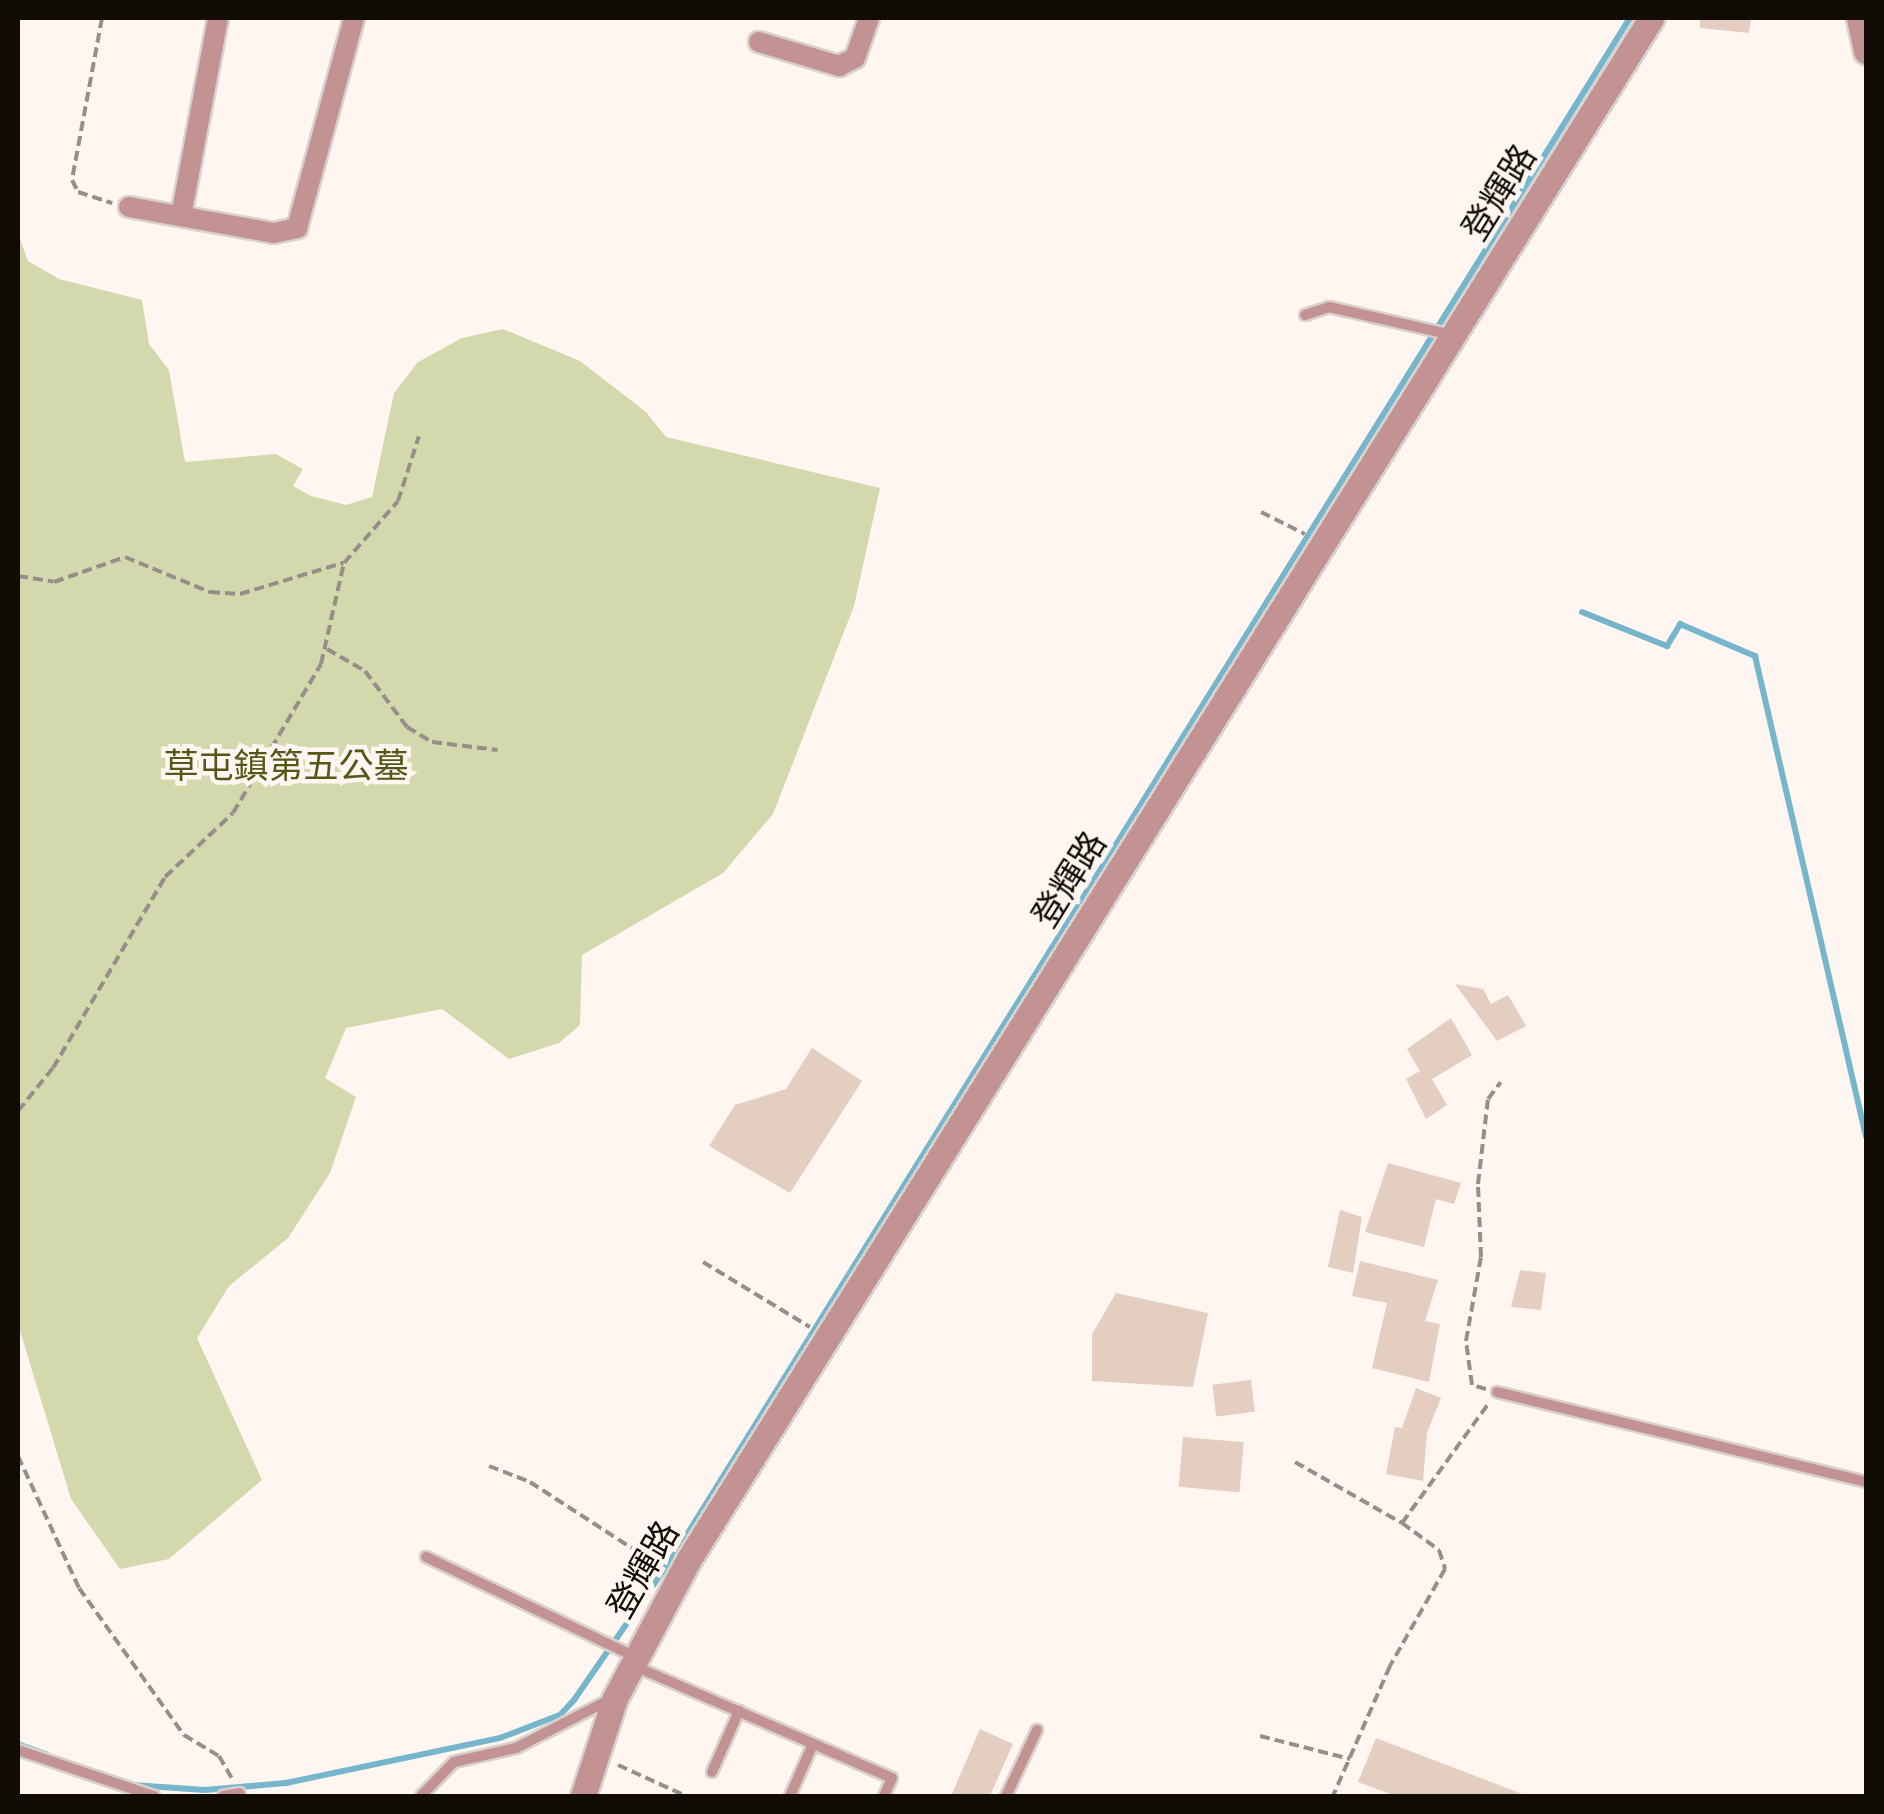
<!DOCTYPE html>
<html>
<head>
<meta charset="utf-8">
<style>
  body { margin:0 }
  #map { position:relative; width:1884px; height:1814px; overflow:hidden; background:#fff6f1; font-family:Signika,"Noto Sans TC",sans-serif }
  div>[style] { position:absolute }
  .green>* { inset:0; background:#d4d8ad }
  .stream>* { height:6px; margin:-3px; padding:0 3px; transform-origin:3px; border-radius:3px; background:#76b6cd }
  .building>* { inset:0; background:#e3cec1; transform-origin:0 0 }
  .path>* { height:4px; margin-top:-2px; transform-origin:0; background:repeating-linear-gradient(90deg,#958e89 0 10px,transparent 0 15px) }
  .roads { filter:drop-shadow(2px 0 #d9d1cc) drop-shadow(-2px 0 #d9d1cc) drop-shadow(0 2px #d9d1cc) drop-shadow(0 -2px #d9d1cc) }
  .service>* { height:10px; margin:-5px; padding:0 5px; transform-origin:5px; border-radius:5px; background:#c39293 }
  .minor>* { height:20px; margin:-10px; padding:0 10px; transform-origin:10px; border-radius:10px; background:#c39293 }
  .tertiary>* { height:25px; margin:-12.5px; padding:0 12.5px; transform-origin:12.5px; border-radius:12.5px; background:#c39293 }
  span { translate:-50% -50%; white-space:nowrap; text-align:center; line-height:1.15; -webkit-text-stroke:9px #fff6f1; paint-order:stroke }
  .street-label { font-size:35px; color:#120c07 }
  .park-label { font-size:35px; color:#555718 }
  .frame { position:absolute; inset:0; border:20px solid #120c07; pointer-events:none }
</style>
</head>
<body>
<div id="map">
  <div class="green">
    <div style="clip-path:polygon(18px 234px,28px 261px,59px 279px,142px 300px,149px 344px,169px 370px,185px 462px,276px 454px,303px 469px,293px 486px,311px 496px,346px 505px,372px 497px,394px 393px,418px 362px,462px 338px,503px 329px,580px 361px,646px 412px,666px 437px,880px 488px,854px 606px,773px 814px,723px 873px,582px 955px,580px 1025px,559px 1043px,509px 1059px,442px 1009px,346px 1028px,325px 1078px,356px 1097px,330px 1173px,288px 1238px,229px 1286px,197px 1338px,262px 1480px,169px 1559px,120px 1569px,71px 1499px,18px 1324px)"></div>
  </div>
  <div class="stream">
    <div style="left:1582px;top:612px;width:92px;rotate:21.8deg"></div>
    <div style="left:1667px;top:646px;width:26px;rotate:-59deg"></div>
    <div style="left:1680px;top:624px;width:82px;rotate:23.1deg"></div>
    <div style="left:1755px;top:656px;width:493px;rotate:77deg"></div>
    <div style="left:18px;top:1744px;width:30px;rotate:20deg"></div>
    <div style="left:133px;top:1785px;width:72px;rotate:4deg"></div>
    <div style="left:205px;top:1790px;width:81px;rotate:-4.9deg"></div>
    <div style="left:286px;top:1783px;width:219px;rotate:-11.9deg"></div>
    <div style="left:500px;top:1738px;width:64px;rotate:-21deg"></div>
    <div style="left:560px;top:1715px;width:21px;rotate:-47deg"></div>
    <div style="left:574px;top:1700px;width:183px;rotate:-55.4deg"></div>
    <div style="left:678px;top:1549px;width:1803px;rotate:-58.13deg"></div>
  </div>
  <div class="building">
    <div style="clip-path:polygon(1700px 18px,1751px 18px,1749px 33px,1700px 28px)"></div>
    <div style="clip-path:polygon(1455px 984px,1483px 989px,1491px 1004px,1508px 995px,1526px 1026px,1497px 1041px)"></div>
    <div style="clip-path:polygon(1451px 1018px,1472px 1055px,1432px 1079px,1447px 1105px,1426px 1119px,1406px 1079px,1420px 1071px,1407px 1049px)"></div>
    <div style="clip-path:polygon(812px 1048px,862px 1081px,790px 1193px,709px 1146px,735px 1105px,786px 1089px)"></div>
    <div style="clip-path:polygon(1388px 1163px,1461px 1183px,1454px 1204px,1436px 1199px,1424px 1247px,1365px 1232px)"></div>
    <div style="clip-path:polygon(1340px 1210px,1362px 1217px,1353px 1273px,1328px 1267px)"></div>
    <div style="clip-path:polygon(1360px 1261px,1438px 1280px,1425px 1321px,1440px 1324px,1429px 1382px,1372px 1368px,1387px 1303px,1352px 1296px)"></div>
    <div style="clip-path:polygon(1520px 1270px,1546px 1273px,1541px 1310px,1511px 1307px)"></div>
    <div style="clip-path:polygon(1116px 1293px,1208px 1313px,1193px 1387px,1092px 1381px,1092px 1334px)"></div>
    <div style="left:1251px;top:1380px;width:32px;height:39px;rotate:83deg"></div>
    <div style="clip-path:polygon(1416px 1388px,1441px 1398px,1427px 1433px,1423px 1481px,1386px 1474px,1395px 1427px,1402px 1428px)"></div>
    <div style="left:1183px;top:1437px;width:61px;height:50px;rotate:5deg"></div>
    <div style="clip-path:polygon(980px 1729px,1013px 1744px,990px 1796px,951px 1796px)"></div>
    <div style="clip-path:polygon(1376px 1738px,1525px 1795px,1525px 1796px,1395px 1796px,1358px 1782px)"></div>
  </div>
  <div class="path">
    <div style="left:102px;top:18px;width:165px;rotate:100.5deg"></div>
    <div style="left:72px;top:180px;width:13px;rotate:63deg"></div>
    <div style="left:78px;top:192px;width:36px;rotate:18deg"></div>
    <div style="left:1261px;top:512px;width:49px;rotate:26.6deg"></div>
    <div style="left:18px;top:576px;width:36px;rotate:9deg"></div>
    <div style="left:54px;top:582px;width:75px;rotate:-19.4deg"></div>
    <div style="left:125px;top:557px;width:92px;rotate:22.4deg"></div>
    <div style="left:210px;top:592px;width:30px;rotate:4deg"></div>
    <div style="left:240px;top:594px;width:108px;rotate:-16.8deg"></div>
    <div style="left:327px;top:649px;width:44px;rotate:30.1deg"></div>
    <div style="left:365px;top:671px;width:70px;rotate:53.1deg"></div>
    <div style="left:407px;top:727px;width:29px;rotate:31deg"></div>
    <div style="left:432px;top:742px;width:66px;rotate:6.9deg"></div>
    <div style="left:18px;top:1111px;width:55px;rotate:-50.9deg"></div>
    <div style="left:53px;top:1068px;width:221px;rotate:-59.6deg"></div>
    <div style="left:165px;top:877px;width:93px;rotate:-43.3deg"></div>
    <div style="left:233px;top:813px;width:173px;rotate:-59.4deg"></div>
    <div style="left:321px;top:664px;width:104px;rotate:-77.2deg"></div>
    <div style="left:344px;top:563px;width:82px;rotate:-48.9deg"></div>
    <div style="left:398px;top:501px;width:68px;rotate:-72.1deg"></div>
    <div style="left:703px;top:1262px;width:125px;rotate:31.3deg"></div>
    <div style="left:1486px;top:1389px;width:15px;rotate:-164deg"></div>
    <div style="left:1472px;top:1385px;width:44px;rotate:-97.8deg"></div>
    <div style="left:1466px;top:1341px;width:85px;rotate:-79.9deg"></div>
    <div style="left:1481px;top:1257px;width:73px;rotate:-92.4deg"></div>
    <div style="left:1478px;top:1184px;width:86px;rotate:-83.3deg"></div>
    <div style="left:1488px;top:1099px;width:21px;rotate:-53deg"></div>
    <div style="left:18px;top:1456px;width:145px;rotate:65.2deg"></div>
    <div style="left:79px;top:1588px;width:181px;rotate:54.5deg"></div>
    <div style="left:184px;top:1735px;width:41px;rotate:31deg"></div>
    <div style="left:219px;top:1756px;width:28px;rotate:60deg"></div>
    <div style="left:1295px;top:1462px;width:123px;rotate:29.7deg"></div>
    <div style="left:1402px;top:1523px;width:46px;rotate:36.1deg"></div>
    <div style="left:1439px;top:1550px;width:20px;rotate:72deg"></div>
    <div style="left:1445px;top:1569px;width:112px;rotate:119.6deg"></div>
    <div style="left:1390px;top:1666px;width:142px;rotate:113.7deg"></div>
    <div style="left:489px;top:1466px;width:44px;rotate:21.3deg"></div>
    <div style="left:530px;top:1482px;width:156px;rotate:33deg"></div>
    <div style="left:1402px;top:1523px;width:148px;rotate:-54.1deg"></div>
    <div style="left:1260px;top:1736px;width:93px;rotate:14.3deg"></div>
    <div style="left:618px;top:1765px;width:75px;rotate:24.5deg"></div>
  </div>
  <div class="roads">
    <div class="service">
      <div style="left:1305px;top:315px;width:25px;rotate:-18deg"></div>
      <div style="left:1329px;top:307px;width:126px;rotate:12.8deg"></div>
      <div style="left:1497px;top:1392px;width:380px;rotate:13.7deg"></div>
      <div style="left:426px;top:1557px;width:230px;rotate:25.5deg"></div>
      <div style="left:632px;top:1665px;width:283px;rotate:23.5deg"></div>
      <div style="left:892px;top:1778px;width:20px;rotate:114deg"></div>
      <div style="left:18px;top:1750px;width:144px;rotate:18.7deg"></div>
      <div style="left:712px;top:1772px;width:67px;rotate:-66.1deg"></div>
      <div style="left:223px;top:1796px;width:17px;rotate:-10deg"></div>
      <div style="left:421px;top:1796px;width:47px;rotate:-45.9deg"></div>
      <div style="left:454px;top:1762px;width:64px;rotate:-12.7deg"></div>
      <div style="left:516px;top:1748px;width:107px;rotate:-27.3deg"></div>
      <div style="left:790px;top:1796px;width:57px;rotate:-66.1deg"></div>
      <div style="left:1006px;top:1796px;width:73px;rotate:-64.8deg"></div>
    </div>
    <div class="minor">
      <div style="left:759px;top:42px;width:84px;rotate:16.7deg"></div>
      <div style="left:839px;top:66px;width:18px;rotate:-27deg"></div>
      <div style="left:855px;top:58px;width:42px;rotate:-70.7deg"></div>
      <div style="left:129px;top:207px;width:147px;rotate:10.2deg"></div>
      <div style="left:274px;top:233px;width:24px;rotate:-12deg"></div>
      <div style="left:297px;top:228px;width:218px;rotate:-74.8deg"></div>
      <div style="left:181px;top:216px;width:201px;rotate:-79.4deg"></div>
    </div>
    <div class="tertiary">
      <div style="left:1859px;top:18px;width:34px;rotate:78deg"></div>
      <div style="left:583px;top:1796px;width:103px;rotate:-71.9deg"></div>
      <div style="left:615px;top:1698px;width:157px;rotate:-62deg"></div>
      <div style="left:689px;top:1559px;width:1817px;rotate:-58.02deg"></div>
    </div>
  </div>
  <div class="street-label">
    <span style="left:1500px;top:193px;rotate:-58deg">登輝路</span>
    <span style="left:1070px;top:880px;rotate:-58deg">登輝路</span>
    <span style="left:644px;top:1570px;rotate:-60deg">登輝路</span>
  </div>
  <div class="park-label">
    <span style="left:286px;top:767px">草屯鎮第五公墓</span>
  </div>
  <div class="frame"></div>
</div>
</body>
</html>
